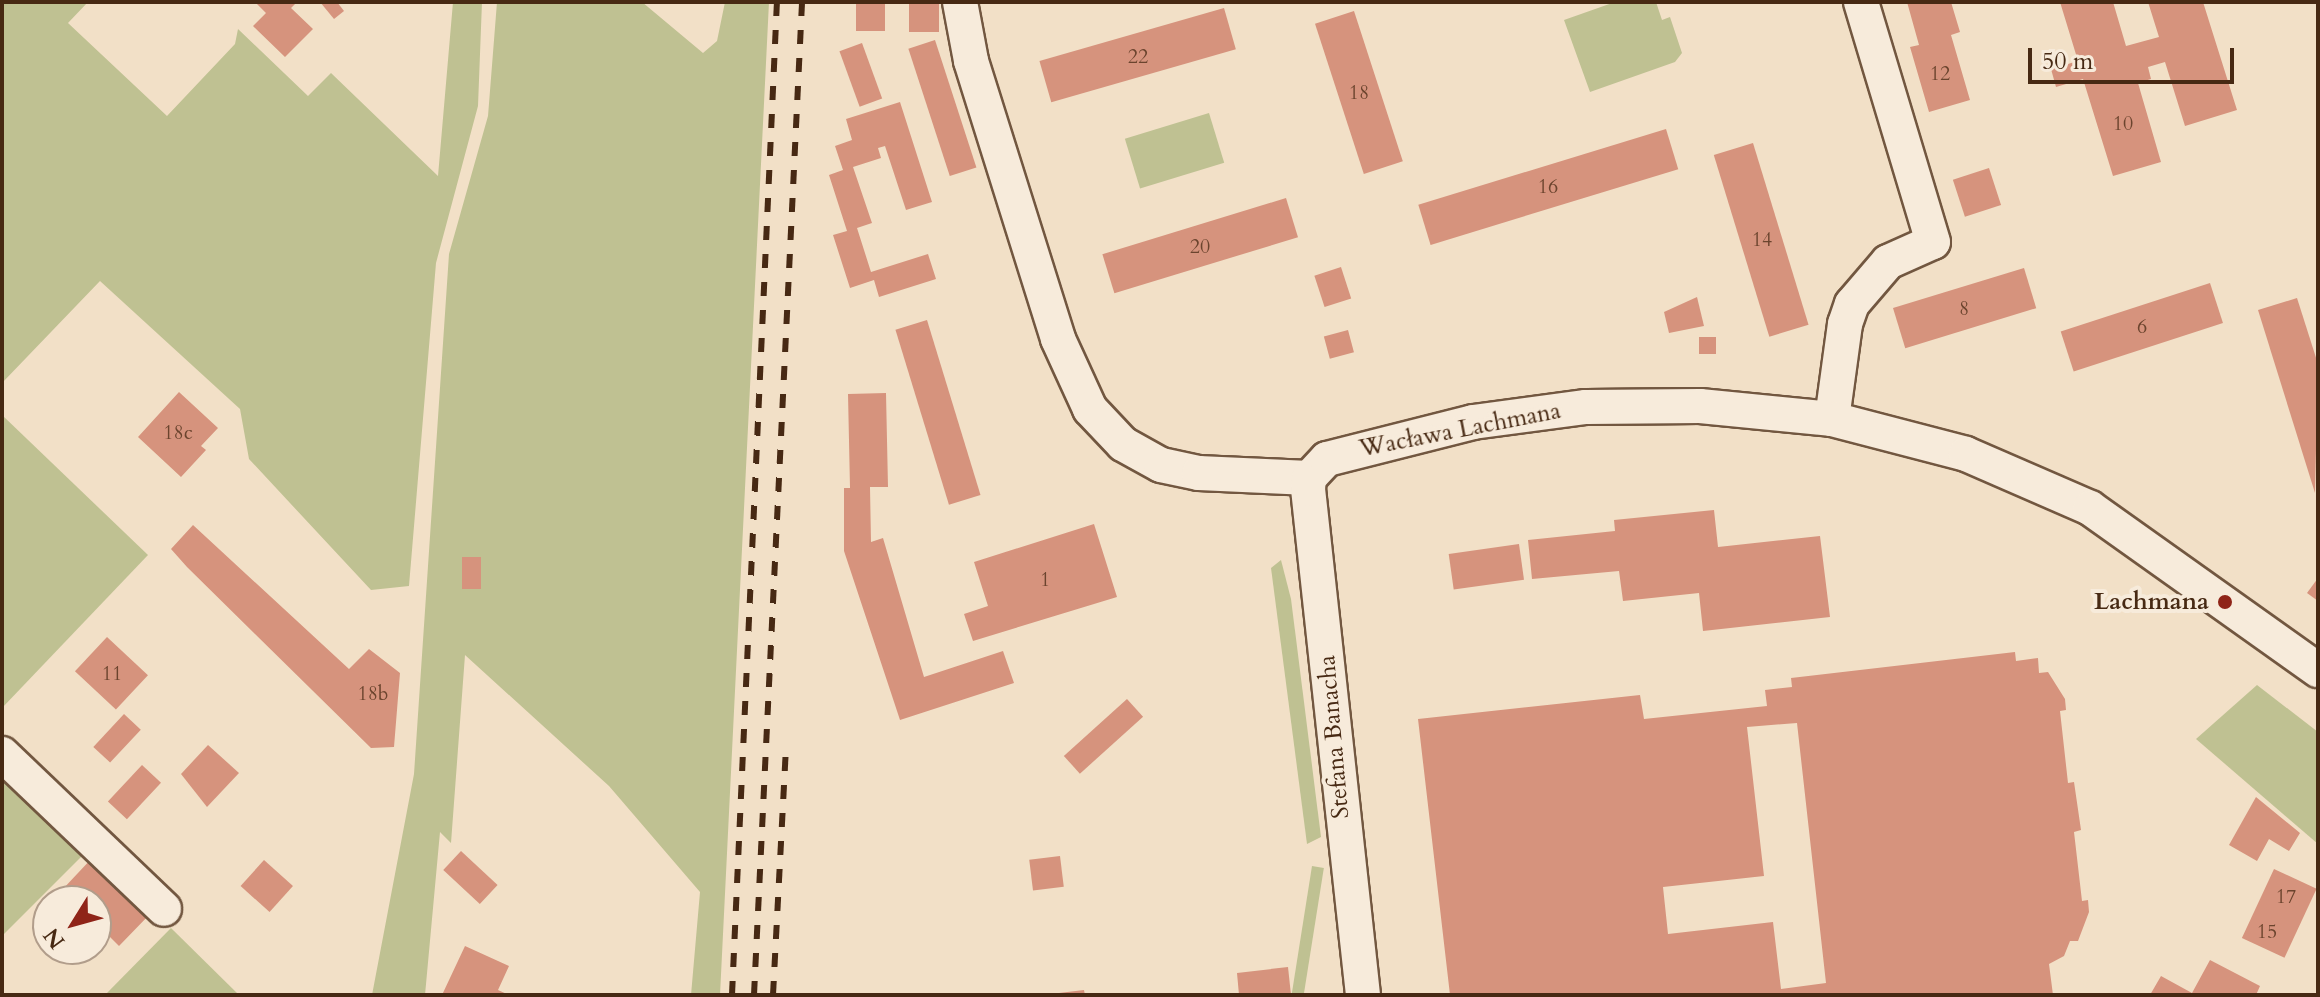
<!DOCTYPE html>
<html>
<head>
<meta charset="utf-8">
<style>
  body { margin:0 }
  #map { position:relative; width:2320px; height:997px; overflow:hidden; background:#f2e0c7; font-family:Cardo,serif }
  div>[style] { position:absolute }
  .green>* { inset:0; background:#bfc192; transform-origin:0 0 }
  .building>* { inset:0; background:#d6937d; transform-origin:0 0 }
  .roads { filter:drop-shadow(2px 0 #725740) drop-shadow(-2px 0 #725740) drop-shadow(0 2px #725740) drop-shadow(0 -2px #725740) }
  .minor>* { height:34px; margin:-17px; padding:0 17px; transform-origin:17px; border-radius:17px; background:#f7ebdb }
  .rail>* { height:6px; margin-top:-3px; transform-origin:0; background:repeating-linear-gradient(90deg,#472913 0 14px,transparent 0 28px) }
  .dots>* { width:22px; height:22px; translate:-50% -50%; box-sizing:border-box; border:4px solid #f7ebdb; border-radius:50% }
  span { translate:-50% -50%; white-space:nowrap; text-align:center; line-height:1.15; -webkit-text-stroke:8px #f7ebdb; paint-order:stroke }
  .number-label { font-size:20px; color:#6b442e }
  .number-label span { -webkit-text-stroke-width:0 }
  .street-label { font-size:24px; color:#472913 }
  .poi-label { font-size:24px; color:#472913; font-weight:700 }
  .right { translate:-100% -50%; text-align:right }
  .frame { position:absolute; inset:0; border:4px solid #472913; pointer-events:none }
  .north { position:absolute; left:32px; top:885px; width:80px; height:80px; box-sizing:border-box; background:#f7ebdb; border:2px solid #b19d8b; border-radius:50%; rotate:233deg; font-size:22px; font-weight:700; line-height:32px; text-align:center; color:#472913 }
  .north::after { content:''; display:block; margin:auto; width:28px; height:36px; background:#8f2418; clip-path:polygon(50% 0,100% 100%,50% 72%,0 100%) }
  .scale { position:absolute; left:2028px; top:48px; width:206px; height:36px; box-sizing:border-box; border:4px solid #472913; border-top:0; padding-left:10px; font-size:24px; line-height:28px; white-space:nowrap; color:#472913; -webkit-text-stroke:6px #f7ebdb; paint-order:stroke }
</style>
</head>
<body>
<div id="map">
  <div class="green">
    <div style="clip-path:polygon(2px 2px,88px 2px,68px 23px,167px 116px,235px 44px,238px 29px,308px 96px,331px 73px,438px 176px,453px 2px,482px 2px,478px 106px,436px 263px,409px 586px,371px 590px,249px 459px,240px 409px,100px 281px,2px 383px)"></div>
    <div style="clip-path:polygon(497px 2px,642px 2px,703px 53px,717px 41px,725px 2px,769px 2px,720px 995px,691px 995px,700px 892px,609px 786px,465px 655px,451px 843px,440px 832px,425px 995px,372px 995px,414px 774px,449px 254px,488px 116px)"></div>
    <div style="clip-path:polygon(1615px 2px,1656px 2px,1662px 20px,1670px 17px,1682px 53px,1675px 62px,1590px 92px,1564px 20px)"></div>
    <div style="left:1209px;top:113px;width:52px;height:88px;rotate:73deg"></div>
    <div style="clip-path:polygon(2px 415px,148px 555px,2px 708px)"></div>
    <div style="clip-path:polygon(1281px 560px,1291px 599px,1321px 837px,1307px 844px,1271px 568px)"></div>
    <div style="clip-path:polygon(2257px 685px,2318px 732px,2318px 844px,2196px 739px)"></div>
    <div style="clip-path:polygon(2px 772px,89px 849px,2px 936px)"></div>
    <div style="left:1312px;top:866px;width:12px;height:130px;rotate:9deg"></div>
    <div style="clip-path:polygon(171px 928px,239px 995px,105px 995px)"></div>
  </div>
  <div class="building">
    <div style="clip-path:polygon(255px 2px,297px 2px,291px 8px,313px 29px,285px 57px,253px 26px,266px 13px)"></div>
    <div style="clip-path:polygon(320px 2px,337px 2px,344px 11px,334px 19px)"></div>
    <div style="left:856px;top:2px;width:29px;height:29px"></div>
    <div style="left:909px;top:2px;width:30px;height:30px"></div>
    <div style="clip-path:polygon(1907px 2px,1951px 2px,1960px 32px,1951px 35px,1970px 100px,1929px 112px,1910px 47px,1919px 45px)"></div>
    <div style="clip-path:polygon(2060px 2px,2113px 2px,2126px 46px,2159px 37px,2148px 2px,2203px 2px,2237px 110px,2185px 126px,2165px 62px,2148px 67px,2151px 79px,2138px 83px,2161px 162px,2113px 176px,2083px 79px,2056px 87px,2051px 69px,2078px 61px)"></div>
    <div style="left:1224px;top:8px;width:43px;height:192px;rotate:74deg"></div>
    <div style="left:1354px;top:11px;width:158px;height:41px;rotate:72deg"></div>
    <div style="left:935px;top:40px;width:134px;height:28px;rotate:72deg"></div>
    <div style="left:862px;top:43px;width:59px;height:24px;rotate:70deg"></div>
    <div style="clip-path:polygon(900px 102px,932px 202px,906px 210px,885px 146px,878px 148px,881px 158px,853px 167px,872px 223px,857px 228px,871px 272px,928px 254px,936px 279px,879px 297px,874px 280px,850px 288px,833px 235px,847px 231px,829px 175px,843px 170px,835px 146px,852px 140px,846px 119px)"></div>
    <div style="left:1666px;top:129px;width:42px;height:259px;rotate:73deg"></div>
    <div style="left:1753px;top:143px;width:190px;height:41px;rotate:73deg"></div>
    <div style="left:1989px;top:168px;width:39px;height:38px;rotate:72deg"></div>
    <div style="left:1286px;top:198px;width:41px;height:192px;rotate:73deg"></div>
    <div style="left:1341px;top:267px;width:33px;height:28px;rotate:72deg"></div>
    <div style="left:2024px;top:268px;width:42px;height:137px;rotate:73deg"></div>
    <div style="left:2210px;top:283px;width:42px;height:157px;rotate:72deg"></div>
    <div style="clip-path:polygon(1697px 297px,1704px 326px,1669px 333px,1664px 312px)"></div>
    <div style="clip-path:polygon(2297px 298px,2318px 364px,2315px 493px,2258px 310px)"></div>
    <div style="left:927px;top:320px;width:183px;height:33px;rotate:73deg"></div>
    <div style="left:1348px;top:330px;width:23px;height:25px;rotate:75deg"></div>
    <div style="left:1699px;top:337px;width:17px;height:17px"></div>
    <div style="clip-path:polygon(179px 392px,218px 428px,201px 446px,206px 450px,181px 477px,138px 437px)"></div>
    <div style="clip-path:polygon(886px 393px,888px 487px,870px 487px,871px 542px,883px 538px,924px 677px,1003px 651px,1014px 683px,900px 720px,844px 551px,844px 488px,850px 488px,848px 394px)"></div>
    <div style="clip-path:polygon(1714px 510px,1718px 547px,1820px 536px,1830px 617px,1703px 631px,1699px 593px,1623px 601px,1619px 571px,1532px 579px,1528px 540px,1615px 531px,1614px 520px)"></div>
    <div style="clip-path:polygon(1094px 524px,1117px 597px,973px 641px,964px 614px,988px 606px,974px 562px)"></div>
    <div style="clip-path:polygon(193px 525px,349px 669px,369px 649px,400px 673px,394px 747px,371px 748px,187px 567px,171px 549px)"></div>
    <div style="left:1519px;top:544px;width:36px;height:71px;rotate:82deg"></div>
    <div style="left:462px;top:557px;width:19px;height:32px"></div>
    <div style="clip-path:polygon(2318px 578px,2318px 601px,2307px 593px)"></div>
    <div style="left:107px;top:637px;width:56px;height:47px;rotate:43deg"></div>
    <div style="clip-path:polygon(evenodd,2015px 652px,2016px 661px,2038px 658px,2039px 673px,2048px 672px,2065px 699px,2066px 710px,2060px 711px,2068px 783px,2074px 782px,2081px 830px,2074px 832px,2082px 901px,2088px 900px,2089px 912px,2078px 941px,2070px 941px,2064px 956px,2049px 964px,2053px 995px,1450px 995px,1418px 719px,1640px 695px,1644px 719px,1767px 706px,1765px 690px,1792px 687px,1791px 678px,2015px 652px,1797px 723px,1826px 983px,1781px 989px,1773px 922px,1668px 934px,1663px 887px,1764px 876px,1747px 727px,1797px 723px)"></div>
    <div style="left:1127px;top:699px;width:24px;height:85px;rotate:48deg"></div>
    <div style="left:124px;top:714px;width:23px;height:45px;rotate:43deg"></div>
    <div style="clip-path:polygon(208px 745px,239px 773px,207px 807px,181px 774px)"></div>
    <div style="left:142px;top:765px;width:26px;height:50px;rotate:43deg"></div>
    <div style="clip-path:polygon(2256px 797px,2300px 833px,2289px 851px,2269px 839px,2257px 861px,2229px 845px)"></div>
    <div style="left:461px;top:851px;width:50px;height:26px;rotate:43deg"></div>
    <div style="left:1060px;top:856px;width:31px;height:31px;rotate:83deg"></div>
    <div style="clip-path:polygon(93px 857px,151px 913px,119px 946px,96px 923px,96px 901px,73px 901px,62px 890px)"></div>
    <div style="left:264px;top:860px;width:39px;height:35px;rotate:42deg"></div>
    <div style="left:2274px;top:869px;width:47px;height:76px;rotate:25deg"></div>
    <div style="clip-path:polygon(465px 946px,509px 966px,498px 990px,509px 995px,442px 995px)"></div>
    <div style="clip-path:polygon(2210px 960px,2260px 986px,2256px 995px,2150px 995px,2161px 976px,2192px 993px)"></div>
    <div style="clip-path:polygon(1288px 967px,1291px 995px,1239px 995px,1237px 973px)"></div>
    <div style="clip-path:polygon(1084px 990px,1085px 995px,1059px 995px,1059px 993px)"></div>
  </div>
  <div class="roads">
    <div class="minor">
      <div style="left:960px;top:2px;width:60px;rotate:79.4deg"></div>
      <div style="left:971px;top:61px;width:291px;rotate:72.6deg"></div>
      <div style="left:1058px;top:339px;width:77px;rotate:65.4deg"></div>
      <div style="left:1090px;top:409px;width:48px;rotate:46.7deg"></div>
      <div style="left:1123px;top:444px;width:43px;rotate:28.9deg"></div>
      <div style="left:1161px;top:465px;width:39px;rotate:12deg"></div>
      <div style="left:1199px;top:473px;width:110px;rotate:2.6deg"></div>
      <div style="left:1832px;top:419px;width:96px;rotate:-82.2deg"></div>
      <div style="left:1845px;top:324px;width:21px;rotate:-71deg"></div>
      <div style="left:1852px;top:304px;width:55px;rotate:-49.4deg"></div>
      <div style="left:1888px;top:262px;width:49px;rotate:-24deg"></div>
      <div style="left:1933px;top:242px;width:251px;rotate:-106.7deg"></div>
      <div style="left:2px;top:754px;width:224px;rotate:43.7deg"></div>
      <div style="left:1363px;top:995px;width:509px;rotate:-96.2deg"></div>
      <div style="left:1308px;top:489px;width:11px;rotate:-85deg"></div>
      <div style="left:1309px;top:478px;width:26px;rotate:-47deg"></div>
      <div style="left:1327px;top:459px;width:151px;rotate:-14.2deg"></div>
      <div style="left:1473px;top:422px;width:114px;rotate:-7.6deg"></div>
      <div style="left:1586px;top:407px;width:114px;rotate:-0.5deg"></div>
      <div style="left:1700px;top:406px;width:133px;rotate:5.6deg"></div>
      <div style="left:1832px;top:419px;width:138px;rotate:14.6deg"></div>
      <div style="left:1966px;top:454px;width:135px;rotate:23.5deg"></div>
      <div style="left:2090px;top:508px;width:280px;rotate:35.4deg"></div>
    </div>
  </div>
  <div class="rail">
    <div style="left:732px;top:995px;width:994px;rotate:-87.41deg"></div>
    <div style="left:754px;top:995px;width:994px;rotate:-87.23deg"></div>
    <div style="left:773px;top:995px;width:246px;rotate:-87deg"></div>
  </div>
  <div class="dots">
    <div style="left:2225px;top:602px;background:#8f2418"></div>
  </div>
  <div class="number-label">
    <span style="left:1138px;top:56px">22</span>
    <span style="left:1940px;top:73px">12</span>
    <span style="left:1359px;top:92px">18</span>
    <span style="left:2123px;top:123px">10</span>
    <span style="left:1548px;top:186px">16</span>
    <span style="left:1762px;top:239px">14</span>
    <span style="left:1200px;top:246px">20</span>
    <span style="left:1964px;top:308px">8</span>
    <span style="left:2142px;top:326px">6</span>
    <span style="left:178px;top:432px">18c</span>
    <span style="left:1045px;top:579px">1</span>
    <span style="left:112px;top:673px">11</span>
    <span style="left:373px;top:693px">18b</span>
    <span style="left:2286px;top:896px">17</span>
    <span style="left:2267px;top:931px">15</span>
  </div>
  <div class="street-label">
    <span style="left:1460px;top:430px;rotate:-11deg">Wacława Lachmana</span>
    <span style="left:1334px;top:737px;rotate:-95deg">Stefana Banacha</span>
  </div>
  <div class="poi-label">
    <span class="right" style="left:2209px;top:602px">Lachmana</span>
  </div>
  <div class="frame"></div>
  <div class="north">N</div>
  <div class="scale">50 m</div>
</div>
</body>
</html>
